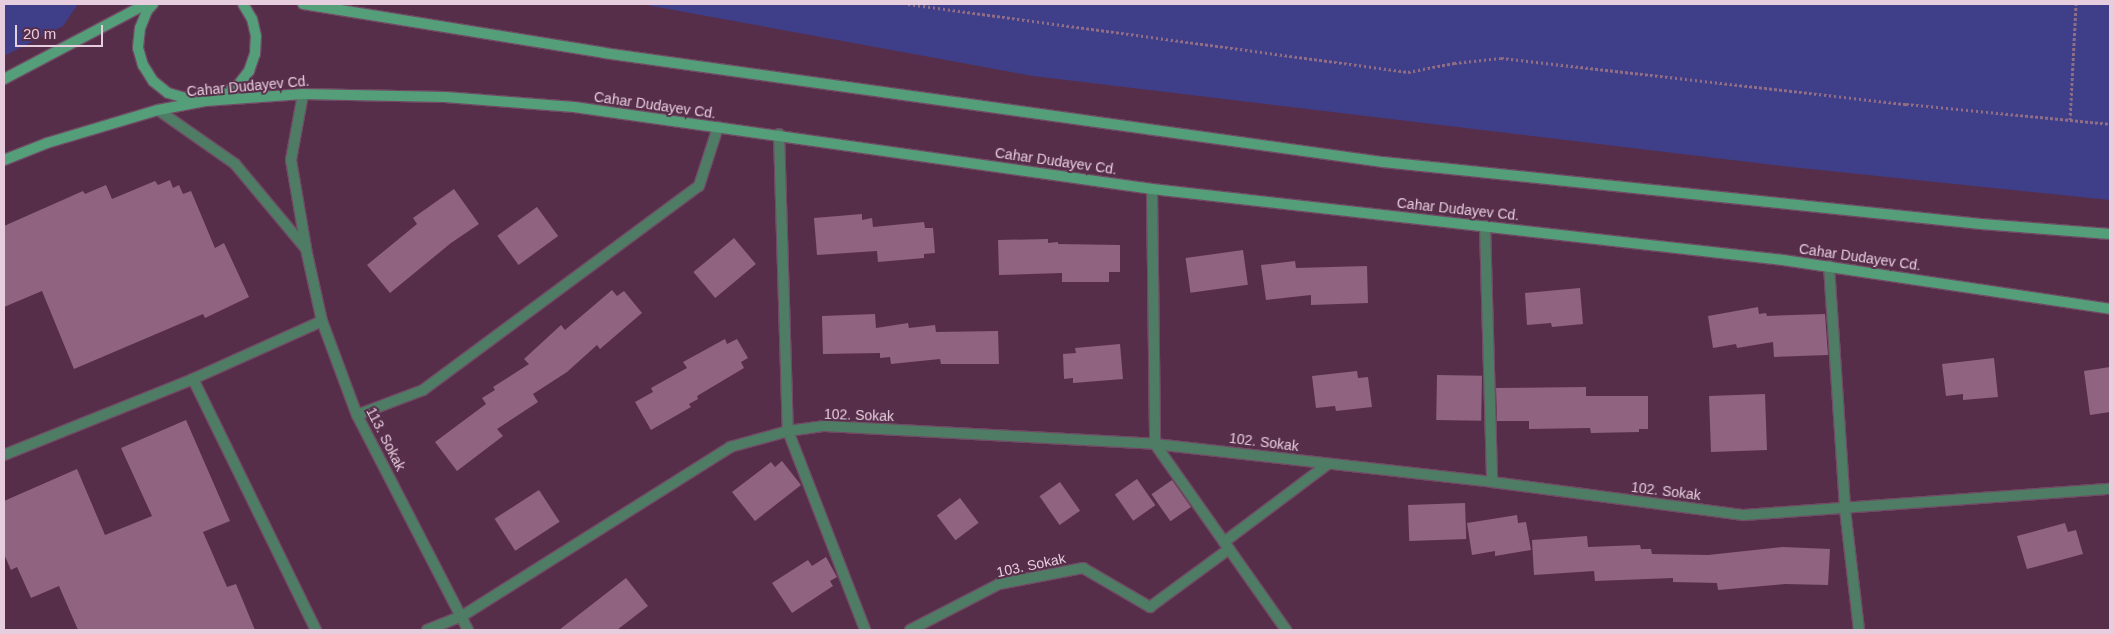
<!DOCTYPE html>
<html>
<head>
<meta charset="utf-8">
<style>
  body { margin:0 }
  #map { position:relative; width:2114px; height:634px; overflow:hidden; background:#572e4a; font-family:Helvetica,sans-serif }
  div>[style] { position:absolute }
  .green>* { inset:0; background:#3f3e89 }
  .building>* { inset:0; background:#906380; transform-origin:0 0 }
  .path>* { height:3px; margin-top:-1.5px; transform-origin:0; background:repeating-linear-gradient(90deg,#906d84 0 2.5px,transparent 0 5px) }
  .roads { filter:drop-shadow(1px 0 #714b65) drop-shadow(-1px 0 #714b65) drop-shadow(0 1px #714b65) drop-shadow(0 -1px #714b65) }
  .minor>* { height:10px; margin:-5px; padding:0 5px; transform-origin:5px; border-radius:5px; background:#4f7c64 }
  .secondary>* { height:10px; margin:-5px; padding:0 5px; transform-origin:5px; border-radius:5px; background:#549e79 }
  span { translate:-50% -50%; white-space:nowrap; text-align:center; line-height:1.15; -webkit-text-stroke:4px #572e4a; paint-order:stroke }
  .street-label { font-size:14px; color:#e7cede }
  .frame { position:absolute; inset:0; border:5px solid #e7cede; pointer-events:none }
  .scale { position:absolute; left:15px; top:25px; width:88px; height:22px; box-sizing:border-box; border:2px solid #e7cede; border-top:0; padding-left:6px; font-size:15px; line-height:18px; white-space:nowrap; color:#e7cede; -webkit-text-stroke:4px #572e4a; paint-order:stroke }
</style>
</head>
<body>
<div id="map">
  <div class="green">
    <div style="clip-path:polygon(4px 4px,78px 4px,63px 26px,4px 56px)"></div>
    <div style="clip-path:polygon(641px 4px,2110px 4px,2110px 200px,1791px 167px,1033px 76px)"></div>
  </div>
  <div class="building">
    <div style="clip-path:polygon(170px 180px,173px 188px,179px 185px,183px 194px,191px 191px,215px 248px,224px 243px,249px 297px,205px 318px,203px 314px,74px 369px,42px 291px,4px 307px,4px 226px,83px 191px,85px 194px,106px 185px,112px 199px,155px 181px,158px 185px)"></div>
    <div style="clip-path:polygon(454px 189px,479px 224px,451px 243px,390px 293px,367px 265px,417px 224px,413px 218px)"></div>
    <div style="left:537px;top:207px;width:36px;height:49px;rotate:54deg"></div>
    <div style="clip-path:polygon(862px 214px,862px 220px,872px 218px,873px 227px,924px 222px,925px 228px,933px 228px,935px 253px,924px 254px,924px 258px,878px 262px,877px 251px,817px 255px,814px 218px)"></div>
    <div style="left:734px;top:238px;width:34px;height:53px;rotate:50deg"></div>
    <div style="clip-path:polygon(1048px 239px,1048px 243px,1058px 242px,1058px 244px,1120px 245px,1120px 272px,1109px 272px,1109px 282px,1062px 282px,1062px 273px,999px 275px,998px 240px)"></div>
    <div style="left:1243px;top:250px;width:35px;height:58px;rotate:82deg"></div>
    <div style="clip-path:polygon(1295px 261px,1296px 268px,1367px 266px,1368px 303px,1311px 305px,1311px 295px,1266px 300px,1261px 265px)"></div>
    <div style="clip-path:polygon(1580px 288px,1583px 324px,1552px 327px,1551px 323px,1527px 325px,1525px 293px)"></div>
    <div style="clip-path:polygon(612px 290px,617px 296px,624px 291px,642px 313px,600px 349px,597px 345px,567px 372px,533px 394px,538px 402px,497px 429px,503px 436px,457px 471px,435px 442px,486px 404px,482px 398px,495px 390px,493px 387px,529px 364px,524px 359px,561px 325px,565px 330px)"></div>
    <div style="clip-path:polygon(1758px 307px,1759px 314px,1766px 313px,1767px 316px,1825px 314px,1828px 355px,1774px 357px,1773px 342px,1737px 348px,1736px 344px,1713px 348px,1708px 316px)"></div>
    <div style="clip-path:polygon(875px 314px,876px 328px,908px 323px,909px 328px,935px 325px,936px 332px,998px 331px,999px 364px,941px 364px,940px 359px,891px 364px,890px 357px,880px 358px,880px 353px,823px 354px,822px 316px)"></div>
    <div style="clip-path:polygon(725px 339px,727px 344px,737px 339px,748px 358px,741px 362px,744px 368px,697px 396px,698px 399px,689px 404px,691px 407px,651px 430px,635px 402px,653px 392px,651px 388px,687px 368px,683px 362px)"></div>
    <div style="clip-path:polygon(1120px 344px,1123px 379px,1073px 383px,1073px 378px,1064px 379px,1063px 354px,1076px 353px,1075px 348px)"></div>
    <div style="clip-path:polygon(1994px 358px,1998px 397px,1963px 400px,1963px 394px,1946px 396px,1942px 364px)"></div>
    <div style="clip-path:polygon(2110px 367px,2110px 412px,2090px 415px,2084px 371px)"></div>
    <div style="clip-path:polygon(1357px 371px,1358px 378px,1368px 377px,1372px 407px,1336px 411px,1335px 406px,1316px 408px,1312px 376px)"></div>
    <div style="left:1437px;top:375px;width:45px;height:45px;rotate:1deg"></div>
    <div style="clip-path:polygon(1586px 387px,1586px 396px,1648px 396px,1648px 429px,1639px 429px,1639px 432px,1591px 433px,1590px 428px,1529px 429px,1529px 421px,1497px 421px,1496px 388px)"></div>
    <div style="left:1765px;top:394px;width:56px;height:56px;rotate:88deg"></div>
    <div style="clip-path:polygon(186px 420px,230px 521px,203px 532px,227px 587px,236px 584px,255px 630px,78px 630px,59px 586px,31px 598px,17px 567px,11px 570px,4px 554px,4px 501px,77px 469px,105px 535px,152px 516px,121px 448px)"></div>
    <div style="clip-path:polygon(782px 461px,801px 485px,755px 521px,732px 492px,771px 462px,775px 467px)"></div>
    <div style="left:1137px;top:479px;width:32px;height:27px;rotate:55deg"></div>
    <div style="left:1172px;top:480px;width:33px;height:25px;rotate:55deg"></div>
    <div style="left:1060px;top:482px;width:35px;height:25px;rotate:55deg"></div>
    <div style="left:539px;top:490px;width:38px;height:53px;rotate:57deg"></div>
    <div style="left:960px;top:498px;width:31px;height:29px;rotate:53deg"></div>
    <div style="left:1465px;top:503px;width:36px;height:57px;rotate:88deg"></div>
    <div style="clip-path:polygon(1517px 515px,1518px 523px,1526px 522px,1531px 550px,1495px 556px,1495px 551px,1472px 555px,1467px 523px)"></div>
    <div style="clip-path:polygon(2065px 523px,2068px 532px,2076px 530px,2083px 554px,2027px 569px,2017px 536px)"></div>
    <div style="clip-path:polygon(1587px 536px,1588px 547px,1640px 545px,1641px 549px,1651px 549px,1652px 554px,1708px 555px,1783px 547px,1830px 549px,1828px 585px,1785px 584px,1718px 590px,1717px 583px,1673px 582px,1673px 578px,1595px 581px,1594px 571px,1534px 575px,1532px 540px)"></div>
    <div style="clip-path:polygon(826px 557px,837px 577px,830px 581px,833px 586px,792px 613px,772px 583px,808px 560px,812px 566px)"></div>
    <div style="clip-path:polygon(626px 578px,648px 606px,617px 630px,559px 630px)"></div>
  </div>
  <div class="path">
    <div style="left:908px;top:4px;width:505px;rotate:7.74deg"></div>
    <div style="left:1408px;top:72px;width:47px;rotate:-11.1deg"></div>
    <div style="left:1454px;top:63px;width:47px;rotate:-6.1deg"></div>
    <div style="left:1501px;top:58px;width:408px;rotate:6.5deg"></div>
    <div style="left:1906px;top:104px;width:205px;rotate:5.6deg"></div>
    <div style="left:2070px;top:120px;width:116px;rotate:-87deg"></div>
  </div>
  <div class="roads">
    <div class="minor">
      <div style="left:303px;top:94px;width:67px;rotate:100.3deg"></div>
      <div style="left:291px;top:160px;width:89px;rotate:80.3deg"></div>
      <div style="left:158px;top:110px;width:94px;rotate:35deg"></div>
      <div style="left:235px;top:164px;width:111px;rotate:50.1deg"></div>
      <div style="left:306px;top:249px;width:74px;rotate:77.5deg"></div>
      <div style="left:322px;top:321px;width:100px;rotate:69.6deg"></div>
      <div style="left:357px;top:415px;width:242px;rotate:62.7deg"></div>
      <div style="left:779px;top:134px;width:297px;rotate:88.3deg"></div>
      <div style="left:788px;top:431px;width:213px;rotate:68.8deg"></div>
      <div style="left:1152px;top:189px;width:255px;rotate:89.3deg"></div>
      <div style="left:1155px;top:444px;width:228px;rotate:54.8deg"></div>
      <div style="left:1485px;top:226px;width:256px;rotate:88.4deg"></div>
      <div style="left:1829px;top:266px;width:244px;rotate:86.2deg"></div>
      <div style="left:1845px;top:509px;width:122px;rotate:83.4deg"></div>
      <div style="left:193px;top:379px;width:280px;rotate:63.9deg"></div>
      <div style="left:357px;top:415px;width:71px;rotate:-20.7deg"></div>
      <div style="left:423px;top:390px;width:343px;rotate:-36.5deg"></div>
      <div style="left:699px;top:186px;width:62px;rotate:-72.1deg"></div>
      <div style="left:4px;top:455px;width:204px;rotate:-21.9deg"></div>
      <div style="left:193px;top:379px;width:141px;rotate:-24.2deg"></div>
      <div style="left:1224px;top:542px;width:130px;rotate:-36.9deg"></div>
      <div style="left:427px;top:630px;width:38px;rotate:-22deg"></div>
      <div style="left:462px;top:616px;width:317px;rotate:-32.2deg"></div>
      <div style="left:730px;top:447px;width:60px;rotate:-15.4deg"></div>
      <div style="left:788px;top:431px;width:37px;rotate:-8deg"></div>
      <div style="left:825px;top:426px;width:330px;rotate:3.1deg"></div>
      <div style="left:1155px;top:444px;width:339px;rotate:6.4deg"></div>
      <div style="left:1492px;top:482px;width:254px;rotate:7.5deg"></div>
      <div style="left:1744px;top:515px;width:367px;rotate:-4.1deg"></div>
      <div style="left:910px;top:630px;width:100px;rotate:-27.3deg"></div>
      <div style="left:999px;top:584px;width:86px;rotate:-10.8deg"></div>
      <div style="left:1083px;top:568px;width:78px;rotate:30.2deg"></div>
      <div style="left:1150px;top:607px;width:98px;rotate:-36.3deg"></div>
    </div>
    <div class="secondary">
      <div style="left:153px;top:4px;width:9px;rotate:131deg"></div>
      <div style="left:147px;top:11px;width:18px;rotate:112deg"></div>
      <div style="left:140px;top:28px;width:20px;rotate:96deg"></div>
      <div style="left:138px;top:48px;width:18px;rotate:74deg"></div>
      <div style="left:143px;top:65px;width:19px;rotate:58deg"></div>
      <div style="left:153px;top:81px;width:19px;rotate:39deg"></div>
      <div style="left:168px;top:93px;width:26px;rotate:16deg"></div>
      <div style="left:303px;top:4px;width:305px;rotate:9.2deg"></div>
      <div style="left:604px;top:53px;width:787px;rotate:7.97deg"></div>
      <div style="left:1383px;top:162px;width:601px;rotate:5.92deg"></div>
      <div style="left:1981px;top:224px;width:129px;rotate:4.4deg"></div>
      <div style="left:4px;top:79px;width:161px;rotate:-27.8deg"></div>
      <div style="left:217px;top:97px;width:24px;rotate:-30deg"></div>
      <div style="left:238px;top:85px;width:18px;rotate:-52deg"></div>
      <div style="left:249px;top:71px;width:18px;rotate:-71deg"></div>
      <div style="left:255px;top:54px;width:18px;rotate:-87deg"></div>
      <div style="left:256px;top:36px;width:17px;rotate:-103deg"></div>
      <div style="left:252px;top:19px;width:17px;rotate:-121deg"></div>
      <div style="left:4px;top:160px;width:46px;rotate:-21.6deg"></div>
      <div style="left:47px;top:143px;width:116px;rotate:-16.6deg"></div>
      <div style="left:158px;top:110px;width:48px;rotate:-10.8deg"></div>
      <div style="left:205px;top:101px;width:98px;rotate:-4.1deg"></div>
      <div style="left:303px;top:94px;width:142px;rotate:1.2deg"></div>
      <div style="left:445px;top:97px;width:129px;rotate:4.4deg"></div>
      <div style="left:574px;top:107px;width:584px;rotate:8.07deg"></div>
      <div style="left:1152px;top:189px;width:635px;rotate:6.42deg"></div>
      <div style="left:1783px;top:260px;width:331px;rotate:8.5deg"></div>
    </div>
  </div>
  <div class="street-label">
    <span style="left:248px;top:86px;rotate:-5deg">Cahar Dudayev Cd.</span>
    <span style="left:655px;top:105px;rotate:8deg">Cahar Dudayev Cd.</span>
    <span style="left:1056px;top:161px;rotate:8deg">Cahar Dudayev Cd.</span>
    <span style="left:1458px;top:209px;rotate:6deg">Cahar Dudayev Cd.</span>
    <span style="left:1860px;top:257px;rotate:8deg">Cahar Dudayev Cd.</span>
    <span style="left:859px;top:415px;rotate:2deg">102. Sokak</span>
    <span style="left:386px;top:439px;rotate:63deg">113. Sokak</span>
    <span style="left:1264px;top:442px;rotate:7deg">102. Sokak</span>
    <span style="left:1666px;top:491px;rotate:7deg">102. Sokak</span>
    <span style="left:1031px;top:565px;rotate:-12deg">103. Sokak</span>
  </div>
  <div class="frame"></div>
  <div class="scale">20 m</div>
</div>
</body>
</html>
